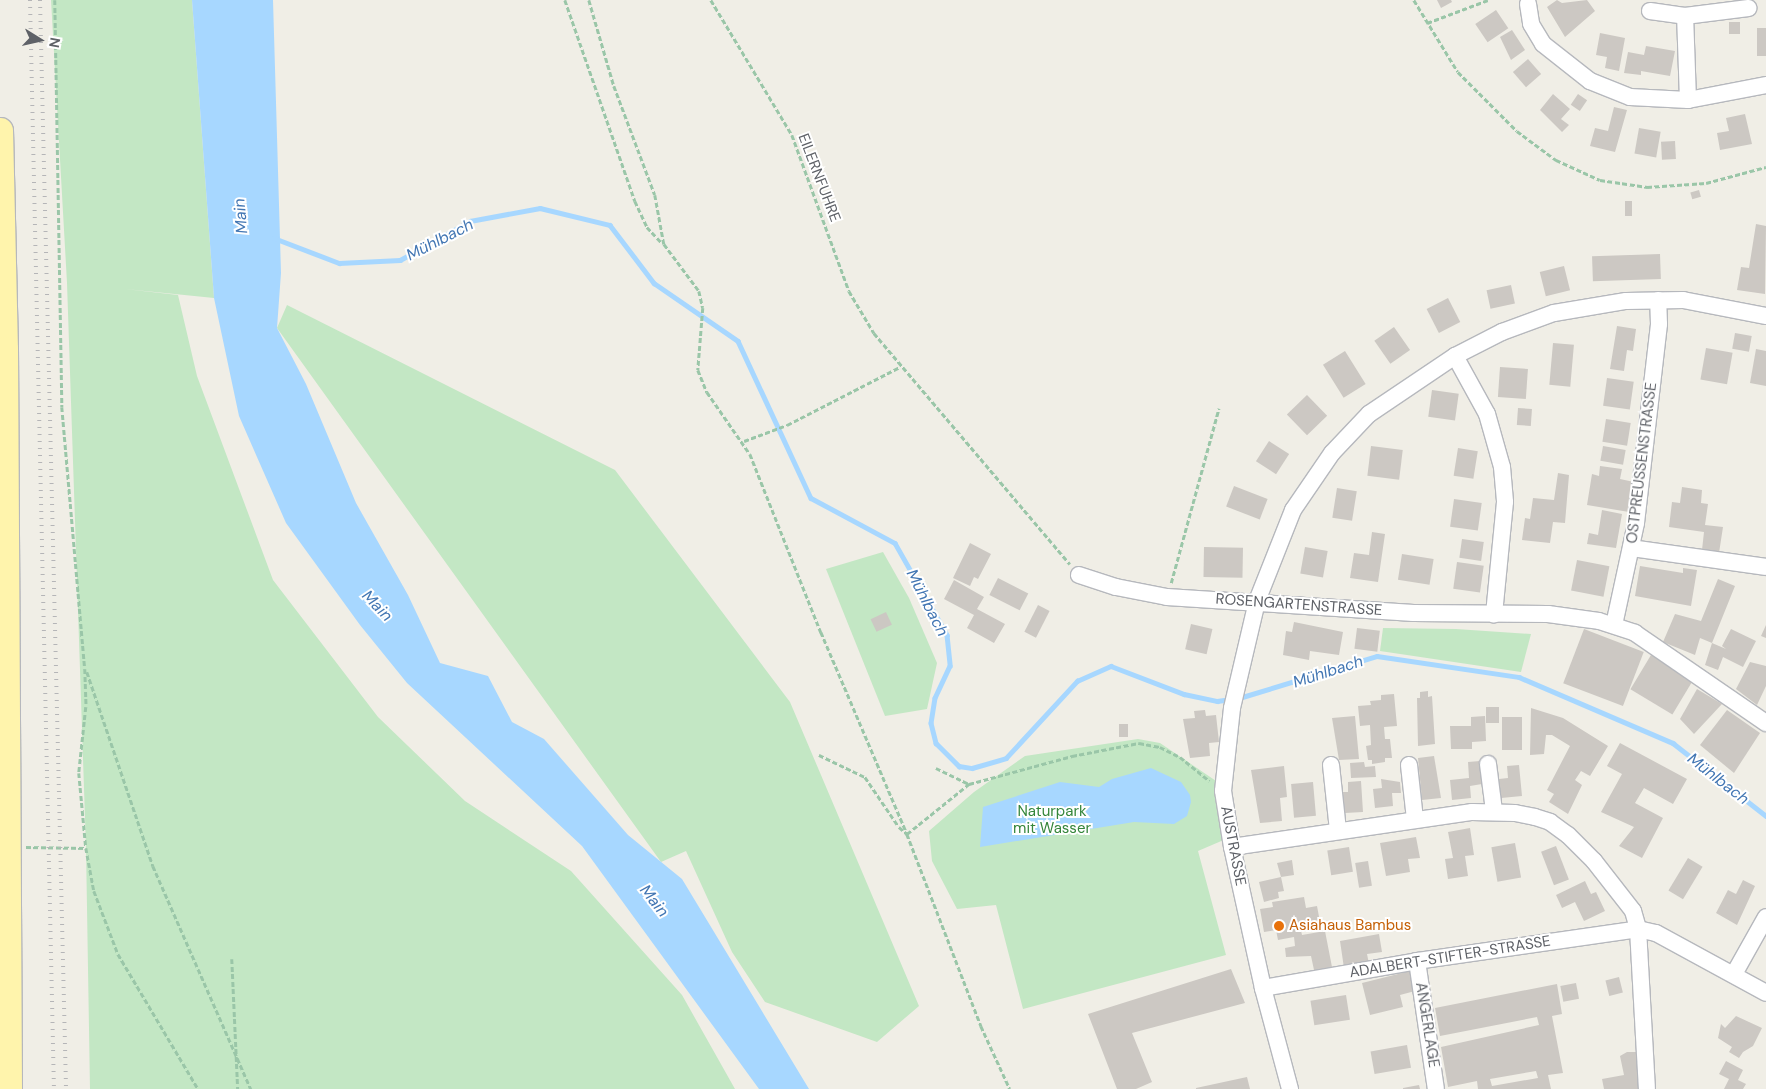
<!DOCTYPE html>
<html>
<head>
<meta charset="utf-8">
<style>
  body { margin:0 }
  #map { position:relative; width:1766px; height:1089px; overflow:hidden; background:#f0eee6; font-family:"DM Sans",sans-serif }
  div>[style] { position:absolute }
  .green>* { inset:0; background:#c3e7c4 }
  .water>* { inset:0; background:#a7d7ff }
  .stream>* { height:4.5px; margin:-2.25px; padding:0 2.25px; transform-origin:2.25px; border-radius:2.25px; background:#a7d7ff }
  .building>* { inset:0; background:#ccc8c3; transform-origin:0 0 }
  .path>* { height:2.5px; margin-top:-1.25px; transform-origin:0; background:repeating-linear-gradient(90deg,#9ac6a8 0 5px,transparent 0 7.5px) }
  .roads { filter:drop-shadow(1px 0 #b6b8bd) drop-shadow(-1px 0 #b6b8bd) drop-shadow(0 1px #b6b8bd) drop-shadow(0 -1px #b6b8bd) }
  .street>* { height:16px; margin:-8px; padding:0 8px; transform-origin:8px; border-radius:8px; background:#fff }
  .primary>* { height:25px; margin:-12.5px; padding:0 12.5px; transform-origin:12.5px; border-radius:12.5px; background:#fff4ac }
  .rail>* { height:4px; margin-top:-2px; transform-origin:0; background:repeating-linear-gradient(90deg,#b5b5b7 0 1px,transparent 0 7px) }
  .dots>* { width:14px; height:14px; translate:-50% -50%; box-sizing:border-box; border:2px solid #fff; border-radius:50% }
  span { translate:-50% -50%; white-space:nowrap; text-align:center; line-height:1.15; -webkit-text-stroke:4px #fff; paint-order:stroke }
  .street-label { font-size:15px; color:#5e6167 }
  .park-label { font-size:15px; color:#35863b }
  .food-label { font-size:15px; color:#c56008 }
  .left { translate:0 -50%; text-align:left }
  .water-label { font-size:16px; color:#4276b3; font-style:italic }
  .north { position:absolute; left:15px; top:15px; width:50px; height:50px; -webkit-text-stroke:4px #fff; paint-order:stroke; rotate:100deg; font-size:14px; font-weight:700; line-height:20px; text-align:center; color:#5e6167 }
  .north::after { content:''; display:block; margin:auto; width:18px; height:22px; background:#5e6167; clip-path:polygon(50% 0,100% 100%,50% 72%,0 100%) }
</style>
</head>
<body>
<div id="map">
  <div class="green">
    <div style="clip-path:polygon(51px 0,192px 0,214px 298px,125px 289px,178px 295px,197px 376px,273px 580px,378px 717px,465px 801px,571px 871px,682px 995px,735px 1089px,90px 1089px,86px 848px,67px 283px)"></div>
    <div style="clip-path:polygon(287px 305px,615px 470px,790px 702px,919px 1006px,877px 1042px,765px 1002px,732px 952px,686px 851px,661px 862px,277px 328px)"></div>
    <div style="clip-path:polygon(883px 552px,909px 598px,937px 663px,927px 709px,885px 716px,826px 569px)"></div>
    <div style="clip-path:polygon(1383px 628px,1456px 629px,1531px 634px,1521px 672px,1380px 651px)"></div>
    <div style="clip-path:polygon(1138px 739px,1160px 743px,1219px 783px,1226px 839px,1198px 851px,1226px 955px,1023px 1009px,996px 905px,957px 909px,932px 861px,929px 831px,974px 792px,1025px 756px)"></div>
  </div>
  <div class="water">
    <div style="clip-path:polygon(192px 0,273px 0,281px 273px,277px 328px,306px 384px,356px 503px,408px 595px,440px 663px,488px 676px,512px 722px,544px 739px,628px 835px,682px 879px,809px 1089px,759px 1089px,582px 846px,407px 683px,360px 625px,286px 523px,239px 416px,214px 298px)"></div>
    <div style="clip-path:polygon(1151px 768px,1181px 782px,1190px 795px,1191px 802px,1187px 816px,1174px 824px,1134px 822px,980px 847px,983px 807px,1060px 782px,1099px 787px,1112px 779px)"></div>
  </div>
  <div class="stream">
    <div style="left:274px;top:238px;width:70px;rotate:21deg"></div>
    <div style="left:339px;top:263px;width:61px;rotate:-2.8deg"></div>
    <div style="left:400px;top:260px;width:80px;rotate:-29.1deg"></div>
    <div style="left:470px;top:221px;width:71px;rotate:-10.5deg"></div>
    <div style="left:540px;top:208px;width:72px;rotate:13.7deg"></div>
    <div style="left:610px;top:225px;width:73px;rotate:52.8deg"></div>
    <div style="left:654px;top:283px;width:102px;rotate:34.6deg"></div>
    <div style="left:738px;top:341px;width:173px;rotate:65.1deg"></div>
    <div style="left:811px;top:498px;width:95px;rotate:28.2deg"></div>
    <div style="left:895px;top:543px;width:106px;rotate:60.5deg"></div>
    <div style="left:947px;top:635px;width:31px;rotate:84deg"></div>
    <div style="left:950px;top:666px;width:35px;rotate:115deg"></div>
    <div style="left:935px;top:698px;width:25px;rotate:99deg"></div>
    <div style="left:931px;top:723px;width:21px;rotate:76deg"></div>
    <div style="left:936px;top:743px;width:33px;rotate:45deg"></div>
    <div style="left:959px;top:766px;width:13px;rotate:9deg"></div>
    <div style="left:972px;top:768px;width:35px;rotate:-16deg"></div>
    <div style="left:1006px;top:758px;width:105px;rotate:-47.3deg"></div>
    <div style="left:1077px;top:681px;width:37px;rotate:-24deg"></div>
    <div style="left:1111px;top:666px;width:78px;rotate:21deg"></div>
    <div style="left:1184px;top:694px;width:34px;rotate:12deg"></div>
    <div style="left:1217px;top:701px;width:14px;rotate:-8deg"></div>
    <div style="left:1239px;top:698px;width:144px;rotate:-16.9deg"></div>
    <div style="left:1377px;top:656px;width:144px;rotate:8.4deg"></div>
    <div style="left:1519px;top:677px;width:168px;rotate:23.2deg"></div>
    <div style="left:1673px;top:743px;width:118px;rotate:38.1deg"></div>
  </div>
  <div class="building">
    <div style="clip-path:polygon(1437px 0,1451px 0,1452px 2px,1441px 8px)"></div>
    <div style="clip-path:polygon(1557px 0,1562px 3px,1587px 0,1595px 11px,1565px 37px,1547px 7px)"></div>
    <div style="left:1496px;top:10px;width:22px;height:25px;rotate:56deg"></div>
    <div style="left:1729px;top:22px;width:11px;height:12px"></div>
    <div style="left:1757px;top:28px;width:9px;height:28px"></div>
    <div style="clip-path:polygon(1512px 30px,1525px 50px,1511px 60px,1500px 37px)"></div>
    <div style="clip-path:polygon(1600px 33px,1625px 38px,1619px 71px,1605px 68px,1607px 57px,1596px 55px)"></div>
    <div style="clip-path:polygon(1646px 46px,1675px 51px,1670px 76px,1641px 71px,1641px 75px,1624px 73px,1628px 52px,1644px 55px)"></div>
    <div style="left:1528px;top:59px;width:20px;height:20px;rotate:49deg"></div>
    <div style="clip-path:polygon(1553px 94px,1570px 109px,1561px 119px,1569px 125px,1562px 132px,1540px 110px)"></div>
    <div style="left:1578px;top:94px;width:11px;height:13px;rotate:34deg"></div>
    <div style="clip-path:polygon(1614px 107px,1627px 110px,1615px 152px,1590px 146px,1595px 128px,1608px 131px)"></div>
    <div style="clip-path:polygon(1745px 114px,1752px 144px,1720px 150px,1717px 133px,1729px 131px,1726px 118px)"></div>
    <div style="left:1639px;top:128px;width:22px;height:26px;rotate:10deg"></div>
    <div style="left:1675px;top:141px;width:18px;height:14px;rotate:87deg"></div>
    <div style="left:1699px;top:190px;width:7px;height:9px;rotate:74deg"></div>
    <div style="left:1632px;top:201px;width:15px;height:7px;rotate:90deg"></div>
    <div style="clip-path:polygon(1756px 224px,1766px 226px,1765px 294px,1737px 290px,1741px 267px,1749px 268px)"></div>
    <div style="left:1660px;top:254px;width:25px;height:68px;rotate:88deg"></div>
    <div style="left:1564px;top:266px;width:25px;height:25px;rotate:76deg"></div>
    <div style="left:1511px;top:285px;width:19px;height:25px;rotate:78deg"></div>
    <div style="left:1448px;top:298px;width:27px;height:24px;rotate:63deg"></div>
    <div style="clip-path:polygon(1617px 326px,1636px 329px,1633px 351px,1627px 350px,1624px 371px,1610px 369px)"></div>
    <div style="left:1394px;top:327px;width:28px;height:24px;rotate:55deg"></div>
    <div style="left:1735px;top:333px;width:17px;height:16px;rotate:10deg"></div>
    <div style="left:1553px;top:343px;width:21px;height:42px;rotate:5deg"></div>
    <div style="left:1706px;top:348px;width:27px;height:32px;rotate:10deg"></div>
    <div style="clip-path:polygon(1756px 349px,1766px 351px,1766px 386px,1750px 383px)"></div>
    <div style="left:1345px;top:351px;width:39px;height:26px;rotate:58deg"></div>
    <div style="left:1500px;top:367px;width:28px;height:30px;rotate:4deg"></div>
    <div style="left:1607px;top:378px;width:27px;height:28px;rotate:8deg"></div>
    <div style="left:1432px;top:390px;width:27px;height:27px;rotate:8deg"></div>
    <div style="left:1307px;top:395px;width:29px;height:28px;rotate:46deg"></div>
    <div style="left:1518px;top:408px;width:14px;height:17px;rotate:4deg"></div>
    <div style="left:1606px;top:419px;width:25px;height:23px;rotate:9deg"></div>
    <div style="left:1269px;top:441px;width:24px;height:24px;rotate:33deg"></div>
    <div style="left:1371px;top:446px;width:32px;height:30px;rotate:7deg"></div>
    <div style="left:1603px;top:446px;width:23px;height:15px;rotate:10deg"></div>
    <div style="left:1458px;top:448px;width:20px;height:28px;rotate:9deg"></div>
    <div style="clip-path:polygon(1600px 466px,1622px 469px,1620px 479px,1634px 482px,1629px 512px,1587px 505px,1592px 474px,1599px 476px)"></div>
    <div style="clip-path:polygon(1558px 473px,1569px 475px,1565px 523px,1553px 522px,1550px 543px,1522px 540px,1525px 518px,1530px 519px,1533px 498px,1554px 500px)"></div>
    <div style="left:1234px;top:486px;width:36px;height:22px;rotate:21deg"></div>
    <div style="clip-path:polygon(1682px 487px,1702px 490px,1701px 503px,1708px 504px,1705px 525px,1723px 527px,1719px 553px,1702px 550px,1704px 532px,1669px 527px,1672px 502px,1680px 503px)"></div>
    <div style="left:1337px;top:488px;width:20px;height:30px;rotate:9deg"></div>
    <div style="left:1454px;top:499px;width:28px;height:28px;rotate:8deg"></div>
    <div style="clip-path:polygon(1602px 510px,1622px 514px,1616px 548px,1587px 544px,1589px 533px,1598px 535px)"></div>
    <div style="clip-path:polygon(1372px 532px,1385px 534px,1378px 582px,1350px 578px,1354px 553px,1369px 555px)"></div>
    <div style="left:1462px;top:539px;width:22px;height:19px;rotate:8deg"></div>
    <div style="clip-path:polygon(970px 543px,991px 554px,978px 579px,974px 577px,970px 586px,953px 578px)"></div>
    <div style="left:1204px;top:547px;width:39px;height:30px;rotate:1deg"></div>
    <div style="left:1305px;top:547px;width:23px;height:27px;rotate:10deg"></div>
    <div style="left:1402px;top:554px;width:32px;height:26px;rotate:9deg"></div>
    <div style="left:1577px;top:560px;width:33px;height:31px;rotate:11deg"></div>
    <div style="left:1457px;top:562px;width:27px;height:27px;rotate:8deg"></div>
    <div style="clip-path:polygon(1640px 566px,1683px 573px,1683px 568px,1697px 570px,1691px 606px,1635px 596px)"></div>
    <div style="left:998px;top:578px;width:34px;height:19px;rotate:27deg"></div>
    <div style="clip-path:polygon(1718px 579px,1735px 586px,1712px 643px,1700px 638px,1695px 655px,1663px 642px,1675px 614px,1701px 621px)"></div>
    <div style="clip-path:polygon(954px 580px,984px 597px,977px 609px,1005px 624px,994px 643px,967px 628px,974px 615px,944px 599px)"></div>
    <div style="left:1038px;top:605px;width:13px;height:30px;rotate:27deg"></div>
    <div style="left:886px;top:612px;width:14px;height:17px;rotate:65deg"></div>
    <div style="clip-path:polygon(1294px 622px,1343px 632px,1339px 655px,1310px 651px,1309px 660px,1283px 655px,1286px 631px,1292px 632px)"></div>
    <div style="left:1191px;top:624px;width:22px;height:26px;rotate:13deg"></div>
    <div style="clip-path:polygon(1766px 625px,1766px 638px,1761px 636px)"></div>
    <div style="left:1357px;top:628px;width:23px;height:21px;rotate:7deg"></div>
    <div style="left:1584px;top:629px;width:64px;height:58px;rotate:21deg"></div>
    <div style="clip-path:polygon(1731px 629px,1756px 641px,1743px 667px,1723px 657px,1718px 670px,1705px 665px,1712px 643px,1726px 649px,1722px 646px)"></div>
    <div style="left:1651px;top:655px;width:49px;height:40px;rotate:31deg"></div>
    <div style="clip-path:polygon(1750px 662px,1766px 666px,1766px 686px,1757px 705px,1736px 689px)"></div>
    <div style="clip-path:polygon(1697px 689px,1722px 704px,1694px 734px,1680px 719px)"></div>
    <div style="clip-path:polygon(1428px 691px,1428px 697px,1432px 696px,1435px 744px,1418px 746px,1417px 698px,1420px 698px,1420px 692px)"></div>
    <div style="clip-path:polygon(1394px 694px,1397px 726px,1384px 727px,1385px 739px,1390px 739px,1392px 758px,1385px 758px,1385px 762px,1372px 764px,1372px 760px,1368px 760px,1366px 746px,1371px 745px,1370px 725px,1360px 726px,1358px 706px,1371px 705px,1370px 701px,1381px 700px,1381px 695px)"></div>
    <div style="left:1486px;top:707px;width:13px;height:16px"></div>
    <div style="clip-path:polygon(1531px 708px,1563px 718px,1608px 746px,1590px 776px,1581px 771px,1575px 780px,1582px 785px,1568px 814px,1549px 802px,1554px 794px,1547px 790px,1570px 746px,1552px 735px,1546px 735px,1544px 754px,1530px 755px)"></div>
    <div style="clip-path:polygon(1205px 710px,1206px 716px,1216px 715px,1219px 742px,1209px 743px,1210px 756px,1190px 758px,1183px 719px,1195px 718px,1194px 711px)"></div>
    <div style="clip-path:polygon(1727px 710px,1760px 733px,1734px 773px,1700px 745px)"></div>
    <div style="clip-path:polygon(1355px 716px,1359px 759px,1339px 760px,1332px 718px)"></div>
    <div style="clip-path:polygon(1485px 716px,1486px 741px,1472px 742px,1472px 749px,1451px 749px,1450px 726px,1471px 726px,1471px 717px)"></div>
    <div style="left:1502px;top:717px;width:20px;height:33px"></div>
    <div style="left:1128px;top:724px;width:13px;height:9px;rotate:90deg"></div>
    <div style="clip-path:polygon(1620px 743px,1687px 779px,1673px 804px,1644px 788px,1635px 803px,1663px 818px,1642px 858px,1619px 846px,1634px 827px,1601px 812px,1622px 774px,1607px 766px)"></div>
    <div style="clip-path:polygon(1434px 756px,1441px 798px,1422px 800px,1418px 758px)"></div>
    <div style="clip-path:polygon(1480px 761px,1482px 784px,1470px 786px,1471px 798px,1452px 800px,1450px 780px,1469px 778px,1468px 762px)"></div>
    <div style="clip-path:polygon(1364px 762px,1365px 767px,1375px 766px,1376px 777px,1351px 778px,1350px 763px)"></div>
    <div style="clip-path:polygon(1519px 765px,1522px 796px,1501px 798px,1499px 779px,1508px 778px,1507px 766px)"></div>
    <div style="clip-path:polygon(1284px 766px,1287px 797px,1280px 798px,1282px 821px,1260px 823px,1251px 770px)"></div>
    <div style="clip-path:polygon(1381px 779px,1400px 782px,1401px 793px,1392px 793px,1393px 806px,1375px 808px,1373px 789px,1382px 788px)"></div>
    <div style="clip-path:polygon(1361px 781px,1363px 812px,1345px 813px,1343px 792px,1348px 792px,1348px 782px)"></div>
    <div style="left:1313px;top:782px;width:34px;height:22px;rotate:85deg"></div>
    <div style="clip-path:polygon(1470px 828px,1474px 855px,1465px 856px,1468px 876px,1448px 879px,1445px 859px,1453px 858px,1448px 832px)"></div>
    <div style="clip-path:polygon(1416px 837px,1420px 858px,1408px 859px,1410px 872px,1386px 876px,1380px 843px)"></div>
    <div style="left:1515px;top:843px;width:35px;height:24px;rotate:80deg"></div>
    <div style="left:1556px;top:846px;width:36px;height:16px;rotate:69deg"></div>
    <div style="left:1349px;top:847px;width:25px;height:22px;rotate:81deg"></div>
    <div style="left:1688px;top:858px;width:17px;height:38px;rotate:31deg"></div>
    <div style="clip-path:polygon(1292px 860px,1294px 875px,1281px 877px,1277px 863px)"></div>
    <div style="left:1368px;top:861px;width:25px;height:13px;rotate:81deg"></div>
    <div style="clip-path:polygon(1281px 877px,1284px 891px,1278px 892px,1279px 898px,1264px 902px,1259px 882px)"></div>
    <div style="clip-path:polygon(1743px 880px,1755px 886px,1737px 925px,1716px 913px,1728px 890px,1736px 894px)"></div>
    <div style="clip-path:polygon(1585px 881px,1591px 894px,1596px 892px,1605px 911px,1584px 921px,1575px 902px,1562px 908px,1556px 895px)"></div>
    <div style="clip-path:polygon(1304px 897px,1306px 908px,1317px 906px,1320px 922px,1300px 926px,1302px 935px,1325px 931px,1332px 967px,1314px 970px,1311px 956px,1286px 957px,1285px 948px,1295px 946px,1294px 937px,1278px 940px,1276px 930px,1264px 932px,1260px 909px,1273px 907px,1272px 902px)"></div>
    <div style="clip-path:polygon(1379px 934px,1382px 952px,1367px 954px,1369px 964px,1344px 968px,1340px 941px)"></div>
    <div style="clip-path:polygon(1231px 969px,1245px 1003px,1132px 1033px,1152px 1082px,1136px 1089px,1117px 1089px,1088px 1014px)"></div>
    <div style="clip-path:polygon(1410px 971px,1415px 991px,1400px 995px,1403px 1007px,1370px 1015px,1362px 983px)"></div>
    <div style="left:1619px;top:977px;width:16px;height:14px;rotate:76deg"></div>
    <div style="left:1576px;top:983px;width:16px;height:16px;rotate:79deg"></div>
    <div style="clip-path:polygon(evenodd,1557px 984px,1562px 1014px,1552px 1016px,1563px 1073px,1548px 1075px,1551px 1089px,1478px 1089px,1477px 1081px,1448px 1087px,1441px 1047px,1539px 1025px,1537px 1017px,1440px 1036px,1435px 1008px,1557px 984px,1536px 1071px,1538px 1078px,1492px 1086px,1490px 1079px,1536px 1071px)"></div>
    <div style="left:1346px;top:995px;width:25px;height:36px;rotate:81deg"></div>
    <div style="clip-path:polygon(1736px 1016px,1762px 1028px,1753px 1046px,1743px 1052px,1739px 1058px,1729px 1052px,1732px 1047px,1718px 1038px,1721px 1024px,1725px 1028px)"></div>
    <div style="left:1407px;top:1045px;width:23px;height:37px;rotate:80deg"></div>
    <div style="clip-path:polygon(1627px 1052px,1637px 1052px,1639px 1089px,1604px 1089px,1602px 1079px,1624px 1075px,1620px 1056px)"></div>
    <div style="clip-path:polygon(1726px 1061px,1743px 1070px,1738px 1080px,1746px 1084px,1743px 1089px,1724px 1089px,1729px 1079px,1719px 1074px)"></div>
    <div style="clip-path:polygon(1247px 1077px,1250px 1089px,1196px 1089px,1196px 1088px)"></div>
    <div style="clip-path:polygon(1419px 1085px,1420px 1089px,1403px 1089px,1403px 1088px)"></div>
  </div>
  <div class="path">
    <div style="left:55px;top:0;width:407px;rotate:89deg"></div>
    <div style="left:62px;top:407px;width:263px;rotate:85deg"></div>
    <div style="left:85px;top:669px;width:38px;rotate:88deg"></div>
    <div style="left:86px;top:707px;width:66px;rotate:96.1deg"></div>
    <div style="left:79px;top:773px;width:75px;rotate:84.7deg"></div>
    <div style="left:86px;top:848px;width:44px;rotate:79.5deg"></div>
    <div style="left:94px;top:891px;width:67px;rotate:69.1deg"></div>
    <div style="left:118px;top:954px;width:157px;rotate:59.3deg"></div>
    <div style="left:565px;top:0;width:213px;rotate:70.8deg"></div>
    <div style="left:635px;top:201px;width:29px;rotate:65deg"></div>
    <div style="left:647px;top:227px;width:22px;rotate:47deg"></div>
    <div style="left:589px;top:0;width:90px;rotate:73.8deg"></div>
    <div style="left:614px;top:86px;width:116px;rotate:69.4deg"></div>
    <div style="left:655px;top:195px;width:50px;rotate:79.6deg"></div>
    <div style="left:664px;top:244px;width:59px;rotate:53.3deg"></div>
    <div style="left:699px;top:291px;width:17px;rotate:77deg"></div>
    <div style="left:703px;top:308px;width:62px;rotate:94.6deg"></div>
    <div style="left:698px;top:370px;width:24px;rotate:68deg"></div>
    <div style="left:707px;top:392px;width:75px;rotate:55.3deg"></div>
    <div style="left:750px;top:454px;width:192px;rotate:68.3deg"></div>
    <div style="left:821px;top:632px;width:220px;rotate:66.9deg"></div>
    <div style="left:907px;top:834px;width:206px;rotate:68.9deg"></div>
    <div style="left:981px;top:1026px;width:69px;rotate:65.3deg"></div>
    <div style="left:711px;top:0;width:157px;rotate:59deg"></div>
    <div style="left:792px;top:135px;width:166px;rotate:69.9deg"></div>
    <div style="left:849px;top:291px;width:49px;rotate:59.2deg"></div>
    <div style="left:874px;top:333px;width:303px;rotate:49.7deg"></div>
    <div style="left:1414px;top:0;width:84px;rotate:58.6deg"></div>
    <div style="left:1458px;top:72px;width:83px;rotate:45deg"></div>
    <div style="left:1517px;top:131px;width:49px;rotate:36.6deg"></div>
    <div style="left:1556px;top:160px;width:48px;rotate:24.4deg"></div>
    <div style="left:1600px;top:180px;width:48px;rotate:8.5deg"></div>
    <div style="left:1647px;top:187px;width:59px;rotate:-3.9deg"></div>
    <div style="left:1706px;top:183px;width:62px;rotate:-14.9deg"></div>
    <div style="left:1427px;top:23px;width:65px;rotate:-20.7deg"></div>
    <div style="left:744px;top:441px;width:46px;rotate:-20.4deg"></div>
    <div style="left:787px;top:425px;width:127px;rotate:-27.2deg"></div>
    <div style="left:1171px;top:583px;width:181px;rotate:-74.7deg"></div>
    <div style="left:87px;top:672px;width:205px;rotate:71.2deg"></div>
    <div style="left:153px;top:866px;width:244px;rotate:66.3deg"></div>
    <div style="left:819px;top:755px;width:51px;rotate:25.6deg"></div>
    <div style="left:865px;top:777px;width:60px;rotate:55.8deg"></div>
    <div style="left:899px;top:827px;width:11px;rotate:41deg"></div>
    <div style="left:907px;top:834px;width:80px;rotate:-38.9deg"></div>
    <div style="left:969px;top:784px;width:107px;rotate:-15.2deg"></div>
    <div style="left:1072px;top:756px;width:68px;rotate:-11deg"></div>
    <div style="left:1139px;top:743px;width:21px;rotate:11deg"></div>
    <div style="left:1160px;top:747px;width:22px;rotate:27deg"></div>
    <div style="left:1180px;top:757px;width:38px;rotate:39deg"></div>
    <div style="left:936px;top:768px;width:37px;rotate:26deg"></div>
    <div style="left:26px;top:847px;width:60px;rotate:1deg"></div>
    <div style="left:232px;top:959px;width:130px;rotate:87.4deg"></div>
  </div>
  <div class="roads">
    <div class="street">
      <div style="left:1528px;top:4px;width:20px;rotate:81deg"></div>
      <div style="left:1531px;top:24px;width:23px;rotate:59deg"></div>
      <div style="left:1543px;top:44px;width:60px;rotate:38.2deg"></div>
      <div style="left:1590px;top:81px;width:43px;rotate:21.8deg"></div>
      <div style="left:1630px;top:97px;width:58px;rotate:3deg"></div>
      <div style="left:1688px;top:100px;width:79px;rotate:-10.9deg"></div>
      <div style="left:1650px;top:11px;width:35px;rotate:8deg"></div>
      <div style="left:1688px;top:100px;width:84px;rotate:-92deg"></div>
      <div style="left:1685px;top:16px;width:64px;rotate:-7.2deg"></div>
      <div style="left:1455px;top:356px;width:66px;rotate:61.1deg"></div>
      <div style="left:1487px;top:414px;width:55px;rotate:74.2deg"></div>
      <div style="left:1502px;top:467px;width:35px;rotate:85deg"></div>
      <div style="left:1505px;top:502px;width:113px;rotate:95.6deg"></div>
      <div style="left:1631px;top:548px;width:136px;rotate:8deg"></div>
      <div style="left:1079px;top:575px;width:39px;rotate:18deg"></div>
      <div style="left:1116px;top:587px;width:52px;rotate:11.1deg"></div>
      <div style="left:1167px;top:597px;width:247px;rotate:3.7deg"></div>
      <div style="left:1413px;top:613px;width:135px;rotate:0.4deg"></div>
      <div style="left:1548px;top:614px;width:51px;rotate:7.8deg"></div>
      <div style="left:1599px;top:621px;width:38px;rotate:18deg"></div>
      <div style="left:1635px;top:633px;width:159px;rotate:34.5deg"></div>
      <div style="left:1614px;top:625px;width:104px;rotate:-77.8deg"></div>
      <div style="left:1636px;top:523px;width:200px;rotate:-83.4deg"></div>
      <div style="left:1659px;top:324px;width:24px;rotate:-92deg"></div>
      <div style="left:1488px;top:764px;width:47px;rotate:82.7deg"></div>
      <div style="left:1331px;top:765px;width:66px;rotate:83.9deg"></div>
      <div style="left:1409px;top:765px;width:54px;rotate:83.7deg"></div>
      <div style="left:1232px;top:847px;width:243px;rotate:-8.3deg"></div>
      <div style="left:1472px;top:812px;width:43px;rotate:1.3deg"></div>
      <div style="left:1515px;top:813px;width:20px;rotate:11deg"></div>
      <div style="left:1535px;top:817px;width:16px;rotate:18deg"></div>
      <div style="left:1550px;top:822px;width:22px;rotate:36deg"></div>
      <div style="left:1568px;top:835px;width:37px;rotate:45deg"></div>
      <div style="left:1594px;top:861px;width:63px;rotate:52deg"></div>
      <div style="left:1633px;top:911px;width:19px;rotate:74deg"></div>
      <div style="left:1638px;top:929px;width:18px;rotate:13deg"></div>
      <div style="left:1656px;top:933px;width:125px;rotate:28.6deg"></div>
      <div style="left:1417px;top:961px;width:129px;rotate:81.6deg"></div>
      <div style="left:1734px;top:974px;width:65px;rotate:-60.7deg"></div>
      <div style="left:1263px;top:988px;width:156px;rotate:-9.9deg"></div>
      <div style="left:1417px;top:961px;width:223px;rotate:-8.2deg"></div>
      <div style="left:1638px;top:929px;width:160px;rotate:86.8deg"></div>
      <div style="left:1290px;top:1089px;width:105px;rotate:-105deg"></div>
      <div style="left:1263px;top:988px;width:144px;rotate:-102.4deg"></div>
      <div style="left:1232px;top:847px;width:57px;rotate:-99.1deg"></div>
      <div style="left:1223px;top:791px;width:83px;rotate:-83.8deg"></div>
      <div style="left:1232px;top:708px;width:110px;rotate:-76.8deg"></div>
      <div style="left:1257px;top:601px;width:98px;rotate:-68.4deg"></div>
      <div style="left:1293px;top:510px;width:69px;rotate:-55.6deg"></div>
      <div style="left:1332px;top:453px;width:54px;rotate:-46.5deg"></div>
      <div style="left:1369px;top:414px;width:104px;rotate:-34deg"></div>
      <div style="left:1455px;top:356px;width:53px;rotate:-27.1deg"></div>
      <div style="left:1502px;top:332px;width:55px;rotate:-20.1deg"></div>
      <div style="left:1554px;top:313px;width:73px;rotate:-9.5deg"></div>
      <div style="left:1626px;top:301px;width:57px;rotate:-1deg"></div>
      <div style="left:1683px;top:300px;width:85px;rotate:10.9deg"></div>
    </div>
    <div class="primary">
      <div style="left:0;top:130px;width:219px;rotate:88.7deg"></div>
      <div style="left:5px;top:349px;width:740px;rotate:89.69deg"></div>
    </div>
  </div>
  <div class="rail">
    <div style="left:30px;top:0;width:1089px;rotate:88.74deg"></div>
    <div style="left:40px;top:0;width:1089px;rotate:88.63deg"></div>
  </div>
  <div class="dots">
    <div style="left:1279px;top:926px;background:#e8710a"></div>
  </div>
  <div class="street-label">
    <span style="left:819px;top:178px;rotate:69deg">EILERNFUHRE</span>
    <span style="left:1642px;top:463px;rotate:-83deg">OSTPREUSSENSTRASSE</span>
    <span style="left:1299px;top:605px;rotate:4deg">ROSENGARTENSTRASSE</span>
    <span style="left:1233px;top:846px;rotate:79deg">AUSTRASSE</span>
    <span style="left:1450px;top:957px;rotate:-9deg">ADALBERT-STIFTER-STRASSE</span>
    <span style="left:1427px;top:1025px;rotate:81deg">ANGERLAGE</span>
  </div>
  <div class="park-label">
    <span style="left:1052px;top:820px">Naturpark<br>mit Wasser</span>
  </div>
  <div class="food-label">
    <span class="left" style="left:1289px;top:926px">Asiahaus Bambus</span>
  </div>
  <div class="water-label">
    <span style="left:241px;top:216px;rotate:-95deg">Main</span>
    <span style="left:440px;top:240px;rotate:-27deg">Mühlbach</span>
    <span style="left:927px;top:603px;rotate:63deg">Mühlbach</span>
    <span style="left:377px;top:606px;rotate:46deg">Main</span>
    <span style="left:1328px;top:672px;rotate:-18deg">Mühlbach</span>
    <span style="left:1718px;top:779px;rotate:38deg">Mühlbach</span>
    <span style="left:654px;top:901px;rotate:52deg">Main</span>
  </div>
  <div class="north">N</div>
</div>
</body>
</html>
